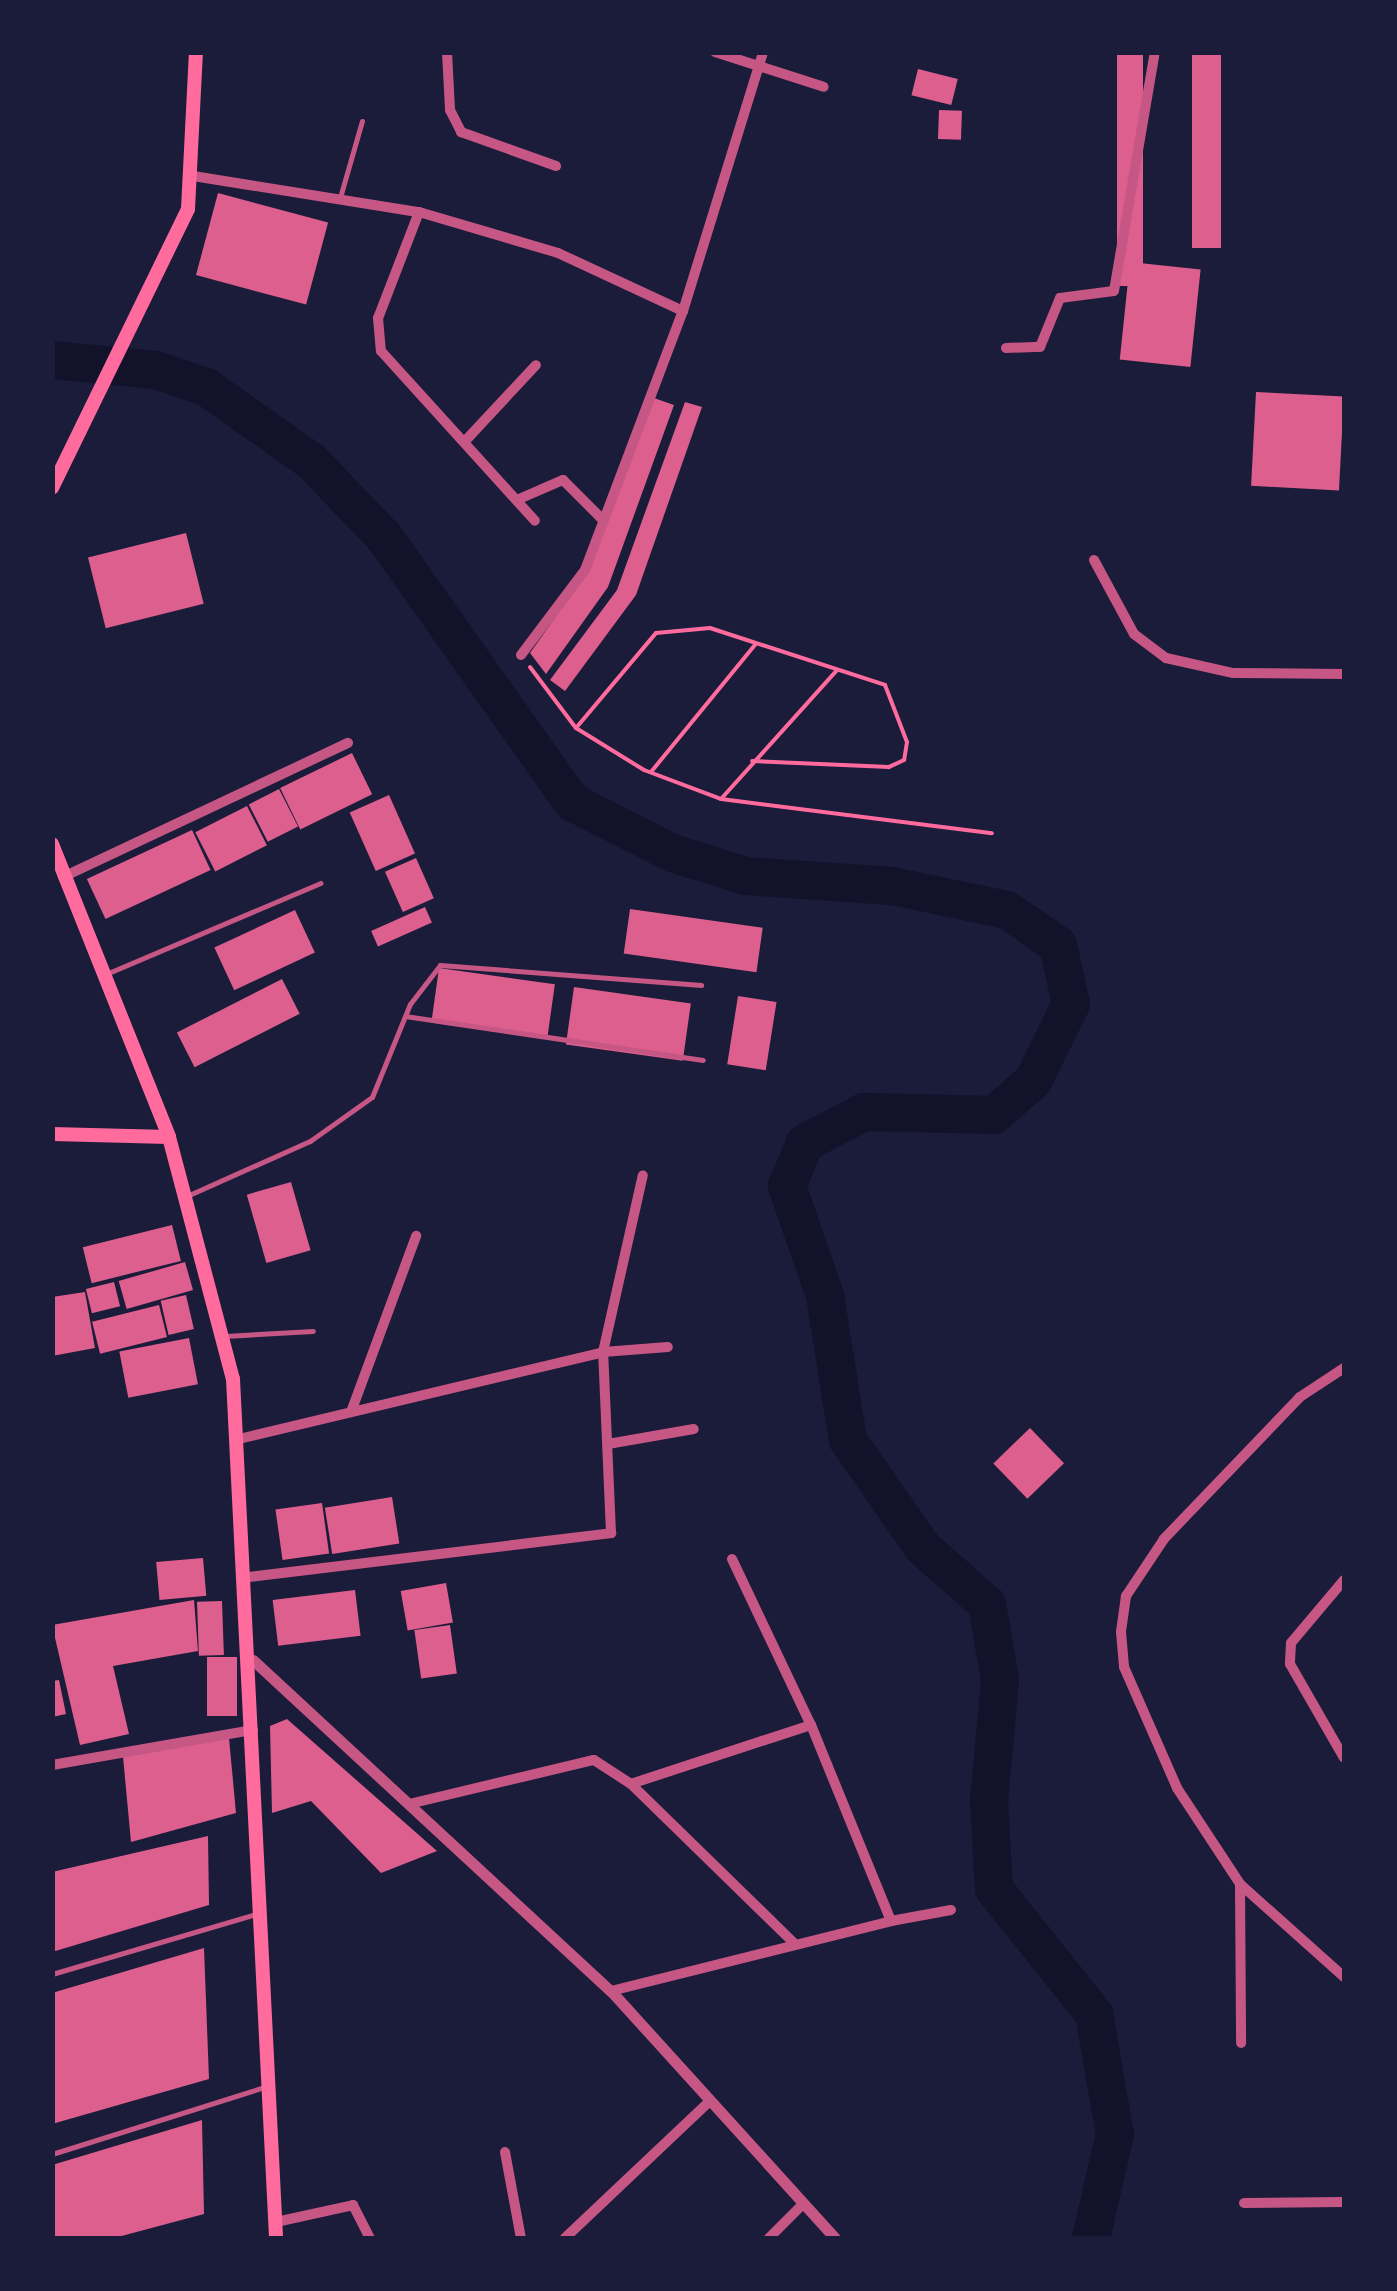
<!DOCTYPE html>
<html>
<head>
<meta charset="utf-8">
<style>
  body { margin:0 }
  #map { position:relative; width:1397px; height:2291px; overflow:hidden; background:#1b1b3a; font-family:Figtree,sans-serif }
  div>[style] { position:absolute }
  .river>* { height:38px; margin:-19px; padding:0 19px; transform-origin:19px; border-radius:19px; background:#12122b }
  .building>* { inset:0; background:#dd5f8e; transform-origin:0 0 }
  .path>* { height:4px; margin:-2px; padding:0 2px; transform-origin:2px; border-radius:2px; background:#ff6b9d }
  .service>* { height:5px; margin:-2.5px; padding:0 2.5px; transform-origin:2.5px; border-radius:2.5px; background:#c65784 }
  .minor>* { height:10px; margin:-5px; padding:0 5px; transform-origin:5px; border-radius:5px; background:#c65784 }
  .tertiary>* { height:11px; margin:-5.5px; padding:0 5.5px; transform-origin:5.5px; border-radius:5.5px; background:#c65784 }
  .secondary>* { height:14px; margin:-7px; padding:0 7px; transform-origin:7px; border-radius:7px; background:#ff6b9d }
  span { translate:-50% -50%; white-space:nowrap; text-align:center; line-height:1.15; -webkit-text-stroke:10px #1b1b3a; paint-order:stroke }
  .frame { position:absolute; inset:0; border:55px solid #1b1b3a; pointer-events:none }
</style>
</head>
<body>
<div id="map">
  <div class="river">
    <div style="left:52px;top:360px;width:104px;rotate:5.5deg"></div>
    <div style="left:156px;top:370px;width:53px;rotate:18.8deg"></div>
    <div style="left:206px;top:387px;width:128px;rotate:35.2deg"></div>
    <div style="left:311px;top:461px;width:107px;rotate:46.1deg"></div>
    <div style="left:385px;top:538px;width:324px;rotate:54.7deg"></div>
    <div style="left:572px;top:802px;width:112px;rotate:27deg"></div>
    <div style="left:672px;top:853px;width:77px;rotate:17.3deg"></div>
    <div style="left:746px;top:876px;width:146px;rotate:3.9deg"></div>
    <div style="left:892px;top:886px;width:117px;rotate:11.8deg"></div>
    <div style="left:1007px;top:910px;width:62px;rotate:34.5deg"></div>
    <div style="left:1058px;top:945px;width:60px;rotate:77.6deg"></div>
    <div style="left:1071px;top:1004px;width:86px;rotate:116.3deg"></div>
    <div style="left:1033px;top:1081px;width:52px;rotate:138.9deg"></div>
    <div style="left:994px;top:1115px;width:130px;rotate:-178.7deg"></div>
    <div style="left:864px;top:1112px;width:67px;rotate:152.3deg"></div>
    <div style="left:805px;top:1143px;width:47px;rotate:112.7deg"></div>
    <div style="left:787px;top:1186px;width:116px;rotate:70.9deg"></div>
    <div style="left:825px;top:1296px;width:146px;rotate:80.9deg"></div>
    <div style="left:848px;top:1440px;width:131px;rotate:55.2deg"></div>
    <div style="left:923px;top:1548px;width:85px;rotate:41.2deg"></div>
    <div style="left:987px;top:1604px;width:78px;rotate:80.4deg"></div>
    <div style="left:1000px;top:1681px;width:121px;rotate:95.2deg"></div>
    <div style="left:989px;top:1801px;width:88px;rotate:86.7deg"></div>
    <div style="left:994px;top:1889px;width:160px;rotate:51.3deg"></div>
    <div style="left:1094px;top:2014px;width:122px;rotate:80.1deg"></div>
    <div style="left:1115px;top:2134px;width:107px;rotate:103deg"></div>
  </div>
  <div class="building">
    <div style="left:1117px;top:52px;width:26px;height:234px"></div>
    <div style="left:1192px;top:52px;width:29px;height:196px"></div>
    <div style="left:918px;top:69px;width:41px;height:27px;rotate:14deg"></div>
    <div style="left:939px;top:110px;width:23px;height:29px;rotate:2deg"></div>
    <div style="left:218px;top:193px;width:114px;height:85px;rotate:15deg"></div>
    <div style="left:1130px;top:262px;width:71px;height:98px;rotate:6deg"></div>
    <div style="left:1256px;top:392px;width:88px;height:94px;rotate:3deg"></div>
    <div style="clip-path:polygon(651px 397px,674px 405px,608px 587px,546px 674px,530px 653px,586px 574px)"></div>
    <div style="clip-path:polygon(685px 402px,702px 407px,636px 595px,565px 691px,550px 680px,617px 590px)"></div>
    <div style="left:186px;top:533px;width:73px;height:101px;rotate:76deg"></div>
    <div style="left:352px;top:753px;width:46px;height:80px;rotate:64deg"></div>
    <div style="left:279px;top:789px;width:42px;height:34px;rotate:63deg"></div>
    <div style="left:389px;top:795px;width:64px;height:43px;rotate:66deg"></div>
    <div style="left:247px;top:806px;width:44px;height:58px;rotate:63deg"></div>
    <div style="left:192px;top:830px;width:44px;height:116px;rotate:65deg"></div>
    <div style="left:416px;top:858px;width:44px;height:34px;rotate:66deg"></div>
    <div style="left:425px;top:907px;width:17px;height:59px;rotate:66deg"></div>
    <div style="left:630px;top:909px;width:134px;height:45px;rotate:8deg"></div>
    <div style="left:295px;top:910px;width:47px;height:89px;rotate:65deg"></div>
    <div style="left:439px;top:968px;width:117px;height:55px;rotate:8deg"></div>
    <div style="left:282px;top:979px;width:39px;height:118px;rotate:63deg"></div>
    <div style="left:574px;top:987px;width:118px;height:58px;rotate:8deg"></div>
    <div style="left:738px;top:996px;width:39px;height:69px;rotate:9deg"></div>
    <div style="left:291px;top:1182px;width:71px;height:46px;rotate:74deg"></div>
    <div style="left:172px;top:1225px;width:37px;height:92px;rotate:76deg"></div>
    <div style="left:185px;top:1262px;width:29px;height:69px;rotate:74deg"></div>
    <div style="left:114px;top:1282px;width:25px;height:29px;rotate:76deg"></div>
    <div style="clip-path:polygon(85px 1292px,95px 1348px,52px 1356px,52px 1297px)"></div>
    <div style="left:186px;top:1295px;width:35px;height:26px;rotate:77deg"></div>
    <div style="left:159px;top:1305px;width:33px;height:69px;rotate:76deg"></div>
    <div style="left:189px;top:1338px;width:47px;height:71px;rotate:79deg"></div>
    <div style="left:1030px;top:1428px;width:49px;height:51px;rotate:46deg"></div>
    <div style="left:392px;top:1497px;width:47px;height:68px;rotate:81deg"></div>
    <div style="left:322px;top:1503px;width:51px;height:47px;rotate:82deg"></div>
    <div style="left:203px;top:1558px;width:38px;height:47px;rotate:85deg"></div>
    <div style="left:446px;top:1583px;width:40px;height:46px;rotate:80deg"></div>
    <div style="left:355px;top:1590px;width:46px;height:83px;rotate:83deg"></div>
    <div style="clip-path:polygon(194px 1600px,198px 1651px,113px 1666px,129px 1734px,80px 1745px,52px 1625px)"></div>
    <div style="left:222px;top:1601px;width:54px;height:25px;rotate:88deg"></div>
    <div style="left:450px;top:1625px;width:49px;height:36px;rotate:82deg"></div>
    <div style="left:207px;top:1657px;width:30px;height:59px"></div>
    <div style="clip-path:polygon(59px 1680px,66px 1714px,52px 1717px,52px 1681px)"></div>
    <div style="clip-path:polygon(287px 1719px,437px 1851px,381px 1873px,311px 1801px,272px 1813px,270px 1726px)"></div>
    <div style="clip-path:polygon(229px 1738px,236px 1813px,131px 1842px,123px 1757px)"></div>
    <div style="clip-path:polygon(208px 1836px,209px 1905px,52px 1952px,52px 1872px)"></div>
    <div style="clip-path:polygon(204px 1948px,209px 2079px,52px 2124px,52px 1993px)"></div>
    <div style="clip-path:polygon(202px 2120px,204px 2214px,114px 2238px,52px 2238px,52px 2165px)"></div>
  </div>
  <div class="path">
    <div style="left:530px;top:667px;width:76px;rotate:53deg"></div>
    <div style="left:576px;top:728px;width:80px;rotate:31.7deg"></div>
    <div style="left:644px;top:770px;width:82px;rotate:20.6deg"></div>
    <div style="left:721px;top:799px;width:273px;rotate:7.2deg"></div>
    <div style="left:576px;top:728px;width:124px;rotate:-49.9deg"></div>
    <div style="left:656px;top:633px;width:54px;rotate:-5.3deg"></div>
    <div style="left:710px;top:628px;width:184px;rotate:18deg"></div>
    <div style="left:885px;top:685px;width:61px;rotate:68.9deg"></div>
    <div style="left:907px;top:742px;width:18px;rotate:99deg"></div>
    <div style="left:904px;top:760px;width:17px;rotate:155deg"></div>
    <div style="left:889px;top:767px;width:137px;rotate:-177.5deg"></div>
    <div style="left:651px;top:772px;width:164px;rotate:-50.7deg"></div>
    <div style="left:721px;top:799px;width:173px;rotate:-48deg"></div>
  </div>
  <div class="service">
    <div style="left:341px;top:194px;width:76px;rotate:-74deg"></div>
    <div style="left:106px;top:974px;width:233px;rotate:-23deg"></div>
    <div style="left:405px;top:1016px;width:301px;rotate:8.4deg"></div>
    <div style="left:189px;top:1195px;width:133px;rotate:-24.1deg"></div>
    <div style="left:310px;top:1141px;width:76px;rotate:-35.4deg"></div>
    <div style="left:372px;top:1097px;width:100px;rotate:-67.8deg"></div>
    <div style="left:410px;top:1004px;width:49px;rotate:-52.4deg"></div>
    <div style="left:440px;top:965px;width:262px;rotate:4.4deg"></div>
    <div style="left:225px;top:1336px;width:88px;rotate:-3.3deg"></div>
    <div style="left:52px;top:1974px;width:213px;rotate:-16.4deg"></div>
    <div style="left:52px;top:2154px;width:223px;rotate:-17.5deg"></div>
  </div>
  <div class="minor">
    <div style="left:447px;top:52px;width:58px;rotate:87deg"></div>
    <div style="left:450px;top:110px;width:25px;rotate:63deg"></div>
    <div style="left:461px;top:132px;width:101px;rotate:19.7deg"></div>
    <div style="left:715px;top:52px;width:114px;rotate:17.8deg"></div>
    <div style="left:193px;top:176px;width:229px;rotate:9.1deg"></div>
    <div style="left:419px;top:212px;width:145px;rotate:16.4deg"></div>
    <div style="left:558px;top:253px;width:138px;rotate:24.9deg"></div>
    <div style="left:419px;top:212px;width:114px;rotate:111.1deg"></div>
    <div style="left:378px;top:318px;width:33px;rotate:85deg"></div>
    <div style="left:381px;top:351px;width:229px;rotate:47.8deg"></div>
    <div style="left:1006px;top:348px;width:34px;rotate:-2deg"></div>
    <div style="left:1040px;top:347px;width:53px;rotate:-67.8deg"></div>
    <div style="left:1060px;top:298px;width:54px;rotate:-7.4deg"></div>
    <div style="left:1114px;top:291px;width:242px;rotate:-80.3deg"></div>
    <div style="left:467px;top:439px;width:101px;rotate:-47deg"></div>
    <div style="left:519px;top:499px;width:48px;rotate:-23.4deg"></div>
    <div style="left:563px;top:480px;width:55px;rotate:45deg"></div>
    <div style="left:1094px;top:560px;width:84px;rotate:61.6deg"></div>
    <div style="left:1134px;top:634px;width:40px;rotate:37deg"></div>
    <div style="left:1166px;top:658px;width:69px;rotate:12.6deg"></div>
    <div style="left:1233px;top:673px;width:111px;rotate:0.5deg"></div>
    <div style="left:521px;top:655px;width:106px;rotate:-53deg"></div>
    <div style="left:585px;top:570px;width:277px;rotate:-69.3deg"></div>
    <div style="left:683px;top:311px;width:271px;rotate:-72.8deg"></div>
    <div style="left:63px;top:877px;width:315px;rotate:-25.2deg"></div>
    <div style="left:1344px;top:1368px;width:53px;rotate:146.6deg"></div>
    <div style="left:1300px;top:1397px;width:197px;rotate:133.8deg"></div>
    <div style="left:1164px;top:1539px;width:69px;rotate:123.7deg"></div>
    <div style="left:1126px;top:1596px;width:36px;rotate:98deg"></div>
    <div style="left:1121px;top:1632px;width:35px;rotate:85deg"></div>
    <div style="left:1124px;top:1667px;width:132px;rotate:66.3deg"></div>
    <div style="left:1177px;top:1788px;width:115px;rotate:56.7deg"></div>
    <div style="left:1240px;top:1884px;width:140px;rotate:41.8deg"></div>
    <div style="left:351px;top:1412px;width:188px;rotate:-69.7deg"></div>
    <div style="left:239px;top:1439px;width:374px;rotate:-13.4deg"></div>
    <div style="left:603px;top:1352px;width:65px;rotate:-4.4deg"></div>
    <div style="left:608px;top:1444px;width:87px;rotate:-9.9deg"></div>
    <div style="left:732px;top:1559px;width:184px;rotate:64.6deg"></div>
    <div style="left:249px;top:1577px;width:365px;rotate:-6.9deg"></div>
    <div style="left:611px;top:1533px;width:181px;rotate:-92.5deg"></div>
    <div style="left:603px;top:1352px;width:181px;rotate:-77.3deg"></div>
    <div style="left:1344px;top:1580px;width:82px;rotate:130.1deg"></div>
    <div style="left:1291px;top:1643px;width:21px;rotate:93deg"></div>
    <div style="left:1290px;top:1664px;width:108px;rotate:60.1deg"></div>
    <div style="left:52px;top:1765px;width:204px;rotate:-9.9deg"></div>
    <div style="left:409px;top:1804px;width:190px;rotate:-13.4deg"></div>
    <div style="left:594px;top:1760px;width:44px;rotate:33deg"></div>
    <div style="left:631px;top:1784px;width:228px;rotate:44.3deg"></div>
    <div style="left:1240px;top:1885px;width:158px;rotate:89.6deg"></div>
    <div style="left:891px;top:1921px;width:61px;rotate:-10.4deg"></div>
    <div style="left:611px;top:1991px;width:289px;rotate:-14deg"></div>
    <div style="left:891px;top:1921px;width:212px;rotate:-112.2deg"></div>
    <div style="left:811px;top:1725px;width:189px;rotate:161.9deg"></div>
    <div style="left:505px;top:2152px;width:87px;rotate:79.5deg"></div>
    <div style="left:1244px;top:2203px;width:100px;rotate:-0.6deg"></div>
    <div style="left:276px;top:2222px;width:79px;rotate:-12.4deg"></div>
    <div style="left:353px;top:2205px;width:37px;rotate:63deg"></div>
    <div style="left:565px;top:2238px;width:197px;rotate:-43.4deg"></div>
    <div style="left:769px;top:2238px;width:47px;rotate:-45deg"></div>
  </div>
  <div class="tertiary">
    <div style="left:253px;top:1660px;width:488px;rotate:42.8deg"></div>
    <div style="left:611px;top:1991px;width:333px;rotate:47.8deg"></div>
  </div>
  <div class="secondary">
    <div style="left:52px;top:488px;width:310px;rotate:-64deg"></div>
    <div style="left:188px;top:209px;width:157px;rotate:-87.1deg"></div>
    <div style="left:52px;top:844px;width:315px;rotate:68.2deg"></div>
    <div style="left:169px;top:1137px;width:250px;rotate:75.2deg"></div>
    <div style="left:233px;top:1379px;width:860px;rotate:87.13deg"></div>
    <div style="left:52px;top:1134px;width:117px;rotate:1.5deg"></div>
  </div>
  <div class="frame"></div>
</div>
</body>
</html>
